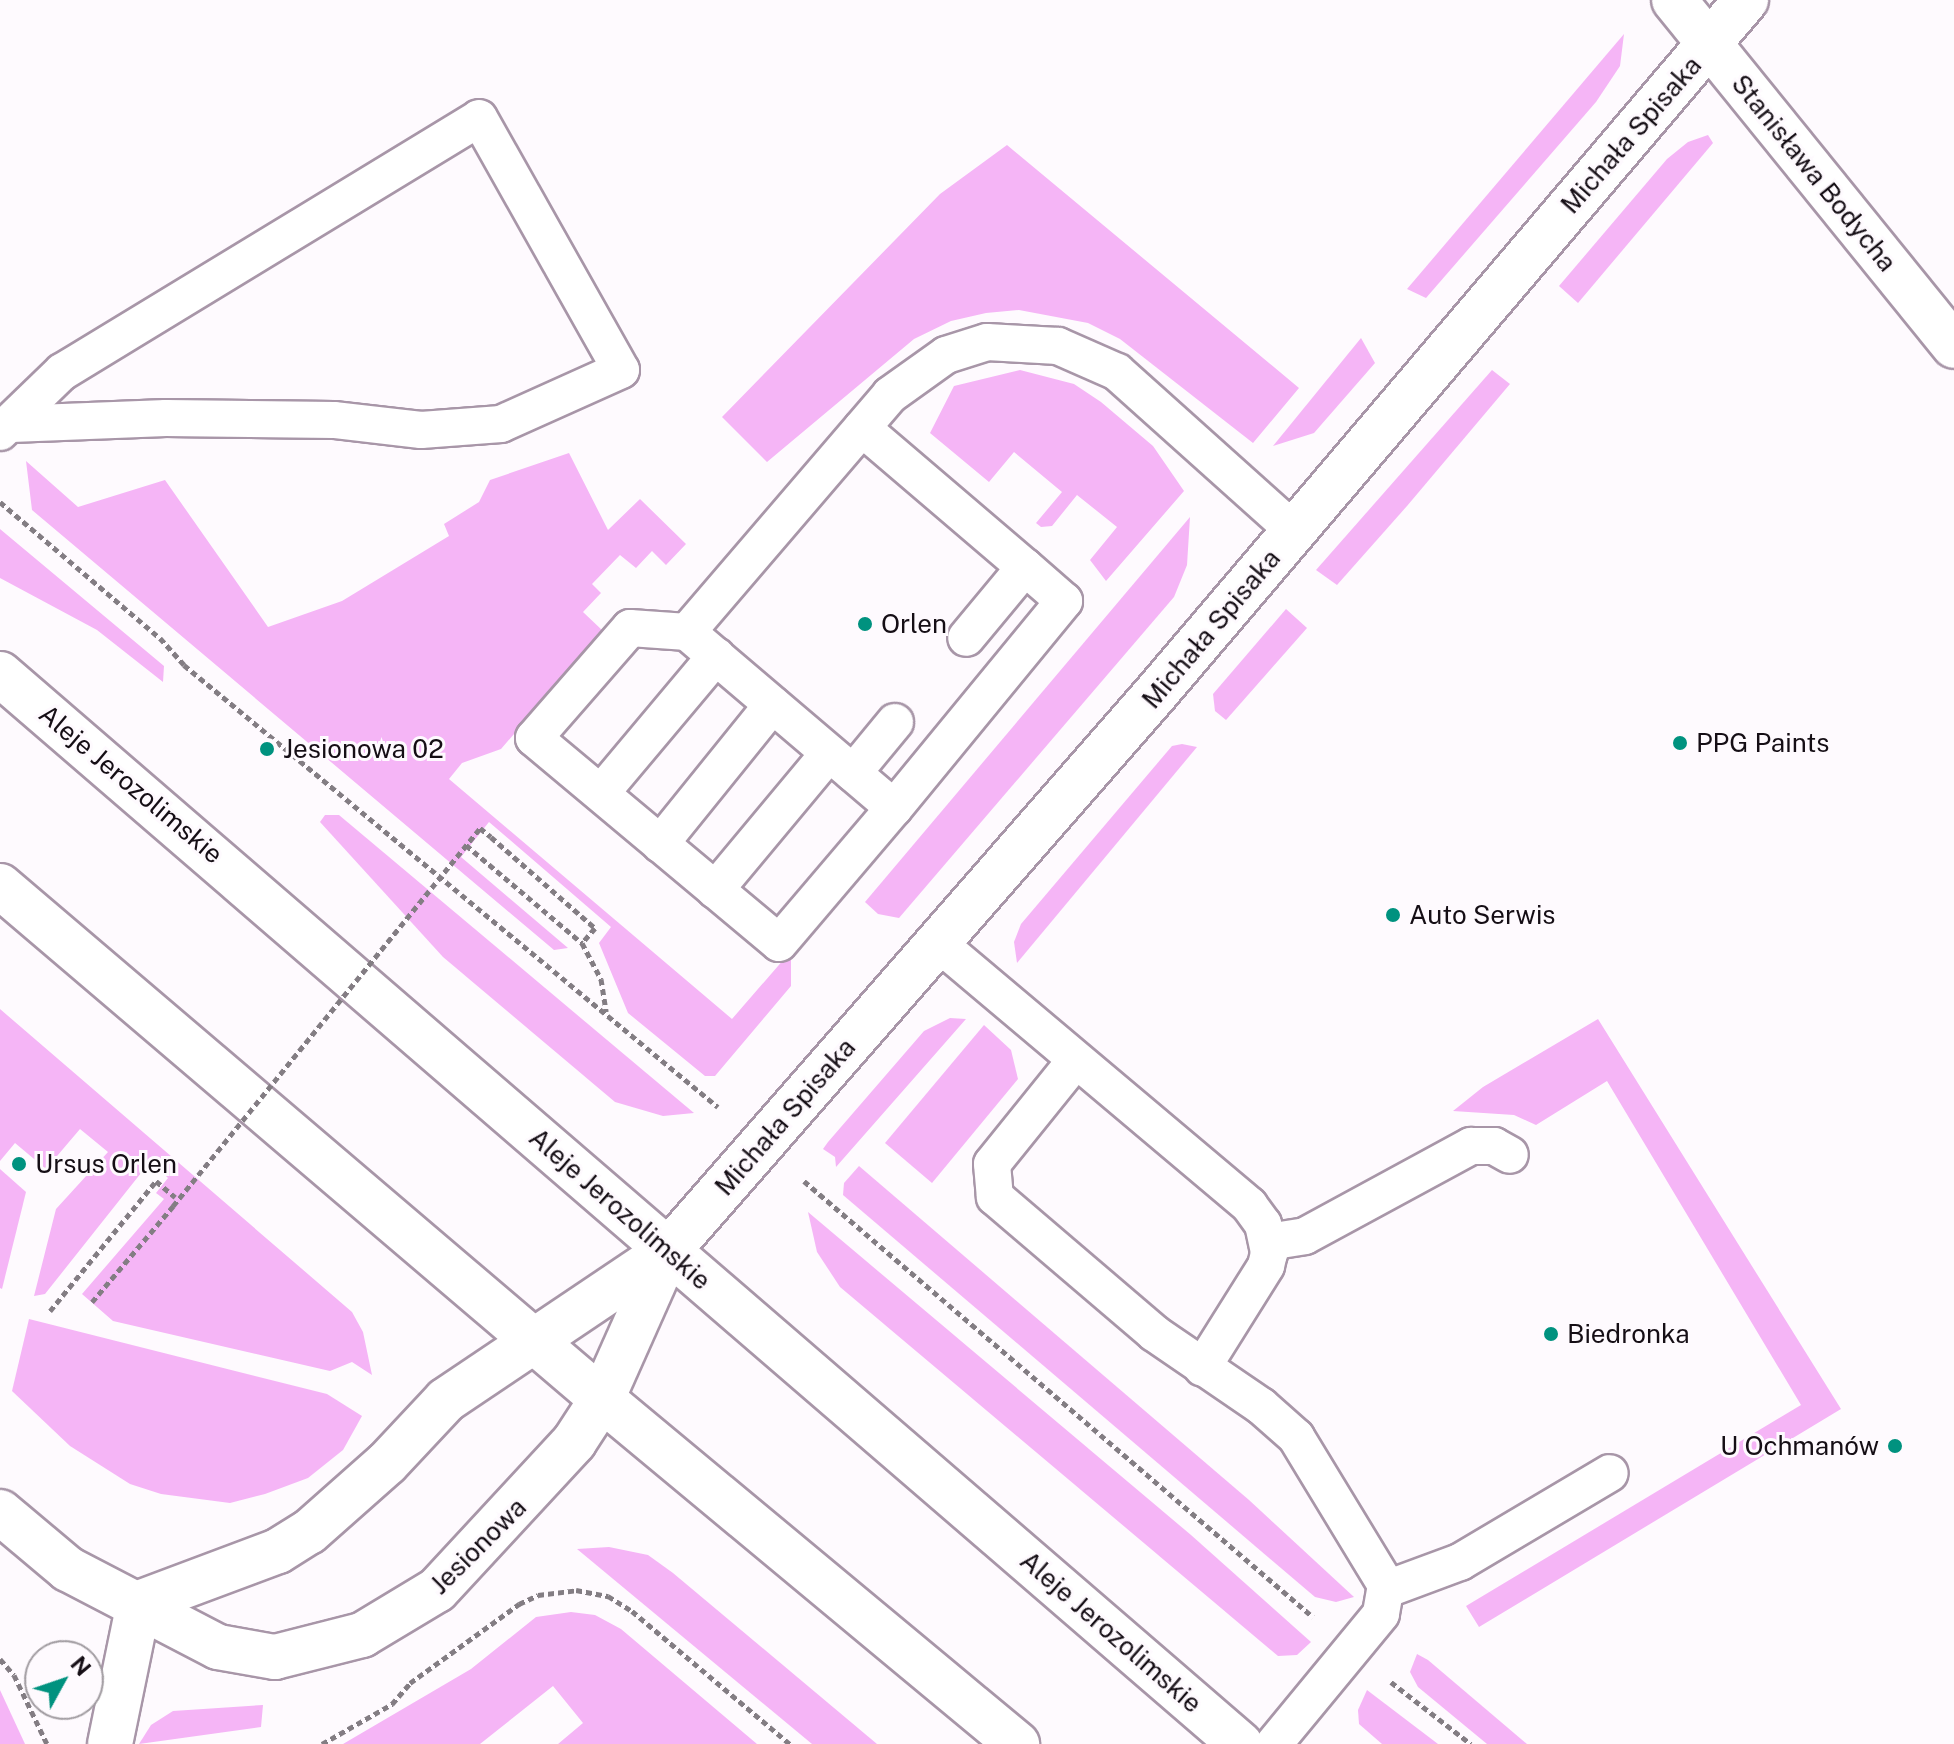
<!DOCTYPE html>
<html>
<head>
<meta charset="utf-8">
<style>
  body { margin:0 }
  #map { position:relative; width:1954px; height:1744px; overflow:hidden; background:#fefafe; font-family:"Public Sans",sans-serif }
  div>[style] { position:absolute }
  .green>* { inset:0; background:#f5b5f6 }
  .path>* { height:5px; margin-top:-2.5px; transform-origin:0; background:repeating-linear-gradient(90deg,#837d83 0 6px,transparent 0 10px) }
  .roads { filter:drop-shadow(2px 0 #a896a8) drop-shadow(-2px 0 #a896a8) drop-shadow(0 2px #a896a8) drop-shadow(0 -2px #a896a8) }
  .service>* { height:36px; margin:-18px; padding:0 18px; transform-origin:18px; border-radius:18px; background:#fff }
  .minor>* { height:44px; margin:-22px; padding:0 22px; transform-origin:22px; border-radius:22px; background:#fff }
  .tertiary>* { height:44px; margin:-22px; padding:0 22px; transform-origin:22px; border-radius:22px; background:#fff }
  .secondary>* { height:44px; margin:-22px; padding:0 22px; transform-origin:22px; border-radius:22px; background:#fff }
  .path-bridge>* { height:5px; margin-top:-2.5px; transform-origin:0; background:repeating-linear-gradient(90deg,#837d83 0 6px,transparent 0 10px) }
  .dots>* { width:22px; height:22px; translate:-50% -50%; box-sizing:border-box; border:4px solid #fefafe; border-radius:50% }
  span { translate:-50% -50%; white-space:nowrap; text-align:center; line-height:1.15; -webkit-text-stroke:6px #fefafe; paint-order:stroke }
  .street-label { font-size:26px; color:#150e15 }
  .poi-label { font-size:26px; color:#150e15 }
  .left { translate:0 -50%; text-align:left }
  .right { translate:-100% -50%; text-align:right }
  .north { position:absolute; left:24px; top:1640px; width:80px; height:80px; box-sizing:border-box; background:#fefafe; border:2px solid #a19ca1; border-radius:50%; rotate:50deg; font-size:22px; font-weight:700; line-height:32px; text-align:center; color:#150e15 }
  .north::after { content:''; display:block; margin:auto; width:28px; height:36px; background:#00927f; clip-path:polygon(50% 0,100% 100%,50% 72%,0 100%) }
</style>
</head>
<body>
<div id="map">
  <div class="green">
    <div style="clip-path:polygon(1624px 34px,1620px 66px,1596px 102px,1426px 298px,1407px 289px)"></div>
    <div style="clip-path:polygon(1708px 135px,1713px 143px,1578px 303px,1559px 286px,1667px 159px,1688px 142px)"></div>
    <div style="clip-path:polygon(1007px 145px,1299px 388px,1253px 443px,1120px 339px,1088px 323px,1019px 310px,986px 313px,951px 321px,914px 339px,767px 462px,722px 417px,940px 194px)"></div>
    <div style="clip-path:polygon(1361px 338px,1375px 363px,1314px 433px,1273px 446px)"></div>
    <div style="clip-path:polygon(1020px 370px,1074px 384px,1101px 402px,1153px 446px,1184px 491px,1106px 581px,1090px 560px,1117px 527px,1077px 495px,1052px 526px,1041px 527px,1036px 523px,1062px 492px,1014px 452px,989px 482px,930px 433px,954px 386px)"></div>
    <div style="clip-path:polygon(1492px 370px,1510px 384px,1407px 506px,1337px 585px,1316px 570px)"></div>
    <div style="clip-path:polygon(569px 453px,608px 530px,640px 499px,686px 544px,666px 565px,652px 551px,636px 568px,620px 555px,592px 584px,601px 593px,583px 612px,603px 631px,501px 749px,462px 763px,449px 779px,732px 1019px,791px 951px,791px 986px,715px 1076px,705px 1076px,628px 1013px,599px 943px,611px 927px,489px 822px,461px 857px,568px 948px,554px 950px,32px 510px,26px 461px,78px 507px,165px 480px,268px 627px,342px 601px,449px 536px,444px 524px,479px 502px,490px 480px)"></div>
    <div style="clip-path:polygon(1190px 517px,1187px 565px,1174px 597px,899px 918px,878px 914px,865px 902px)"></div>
    <div style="clip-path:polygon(0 529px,164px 666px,163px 682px,97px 630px,0 578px)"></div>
    <div style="clip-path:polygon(1286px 609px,1307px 628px,1226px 720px,1215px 711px,1213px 694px)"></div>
    <div style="clip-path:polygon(1182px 744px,1197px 747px,1017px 963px,1014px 942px,1021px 924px,1172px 746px)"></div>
    <div style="clip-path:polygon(325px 815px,339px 815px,694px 1113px,663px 1116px,615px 1102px,443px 957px,320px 822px)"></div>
    <div style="clip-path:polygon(0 1009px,352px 1312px,363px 1332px,372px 1375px,352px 1362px,330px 1371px,113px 1321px,82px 1294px,164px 1199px,156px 1193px,168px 1178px,154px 1164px,145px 1168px,45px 1294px,34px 1296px,56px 1209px,108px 1152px,80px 1129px,46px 1169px,15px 1143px,0 1161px)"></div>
    <div style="clip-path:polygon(950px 1018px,966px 1019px,836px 1167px,835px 1157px,823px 1149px,828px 1142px,924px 1031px)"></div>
    <div style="clip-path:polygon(1598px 1019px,1841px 1409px,1479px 1627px,1466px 1606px,1801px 1405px,1607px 1081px,1536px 1125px,1514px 1115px,1453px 1111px,1483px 1087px)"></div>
    <div style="clip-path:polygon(984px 1025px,1011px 1050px,1018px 1079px,932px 1183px,885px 1143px)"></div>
    <div style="clip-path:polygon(859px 1166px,1249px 1500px,1354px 1597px,1336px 1602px,1315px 1597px,843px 1195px,844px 1183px)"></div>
    <div style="clip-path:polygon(0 1169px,26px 1192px,2px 1289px,0 1288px)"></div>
    <div style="clip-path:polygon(808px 1212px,1191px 1535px,1311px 1642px,1297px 1655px,1278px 1656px,840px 1287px,817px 1252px)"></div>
    <div style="clip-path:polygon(29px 1319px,327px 1394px,362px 1416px,343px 1450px,308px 1478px,265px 1494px,230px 1503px,161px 1494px,130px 1484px,70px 1446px,12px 1391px)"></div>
    <div style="clip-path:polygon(609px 1547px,648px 1555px,673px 1573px,877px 1744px,812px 1744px,577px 1549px)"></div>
    <div style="clip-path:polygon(571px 1612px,595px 1615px,621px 1629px,757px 1744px,558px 1744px,583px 1723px,553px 1686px,480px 1744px,343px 1744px,471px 1669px,536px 1617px)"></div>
    <div style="clip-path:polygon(1417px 1654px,1428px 1660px,1527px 1744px,1487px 1744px,1418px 1687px,1410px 1672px)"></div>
    <div style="clip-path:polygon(0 1690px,25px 1744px,0 1744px)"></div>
    <div style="clip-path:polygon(1367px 1690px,1438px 1744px,1382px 1744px,1359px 1724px,1358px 1710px)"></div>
    <div style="clip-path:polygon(263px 1705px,261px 1727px,139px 1744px,151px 1725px,173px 1711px)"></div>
  </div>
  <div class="path">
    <div style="left:0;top:502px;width:210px;rotate:40.4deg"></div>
    <div style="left:160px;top:638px;width:36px;rotate:48deg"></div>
    <div style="left:184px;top:665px;width:693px;rotate:39.62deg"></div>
    <div style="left:491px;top:837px;width:138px;rotate:41.2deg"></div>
    <div style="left:595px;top:928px;width:20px;rotate:131deg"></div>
    <div style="left:466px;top:845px;width:152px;rotate:40.2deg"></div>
    <div style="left:582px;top:943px;width:41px;rotate:62.2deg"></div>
    <div style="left:601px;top:979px;width:33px;rotate:81deg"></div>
    <div style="left:804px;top:1181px;width:670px;rotate:40.58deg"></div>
    <div style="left:92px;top:1302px;width:126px;rotate:-49.8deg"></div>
    <div style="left:50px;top:1311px;width:168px;rotate:-50.8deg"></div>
    <div style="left:156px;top:1181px;width:25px;rotate:40deg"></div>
    <div style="left:0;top:1659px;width:21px;rotate:49deg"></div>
    <div style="left:14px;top:1675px;width:76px;rotate:64.4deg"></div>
    <div style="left:1391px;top:1682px;width:101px;rotate:37.8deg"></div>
    <div style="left:322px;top:1744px;width:81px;rotate:-29.7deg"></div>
    <div style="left:392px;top:1704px;width:28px;rotate:-49deg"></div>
    <div style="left:410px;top:1683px;width:135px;rotate:-35.9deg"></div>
    <div style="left:519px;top:1604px;width:21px;rotate:-25deg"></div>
    <div style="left:538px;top:1595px;width:38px;rotate:-7deg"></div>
    <div style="left:576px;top:1590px;width:33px;rotate:11deg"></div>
    <div style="left:608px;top:1596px;width:28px;rotate:32deg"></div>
    <div style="left:632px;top:1611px;width:207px;rotate:40.1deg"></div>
  </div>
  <div class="roads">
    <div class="service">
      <div style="left:862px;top:428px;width:214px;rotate:40.5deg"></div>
      <div style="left:1025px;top:567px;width:92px;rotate:129.7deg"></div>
      <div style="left:0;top:432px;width:86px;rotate:-44.1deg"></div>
      <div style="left:62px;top:372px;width:488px;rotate:-31.3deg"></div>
      <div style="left:479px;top:118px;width:289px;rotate:60.6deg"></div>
      <div style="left:621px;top:370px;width:132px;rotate:155.8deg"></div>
      <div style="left:501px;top:424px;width:80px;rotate:175.7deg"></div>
      <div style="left:421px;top:430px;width:88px;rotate:-173.4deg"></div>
      <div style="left:334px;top:420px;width:168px;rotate:-179.3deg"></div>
      <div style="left:166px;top:418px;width:155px;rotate:177.8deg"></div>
      <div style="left:687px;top:632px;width:312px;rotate:-49.4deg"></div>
      <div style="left:890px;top:395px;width:69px;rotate:-35.5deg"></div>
      <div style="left:946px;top:355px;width:43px;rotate:-17.6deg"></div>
      <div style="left:987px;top:342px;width:71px;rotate:3.2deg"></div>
      <div style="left:1058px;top:346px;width:64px;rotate:23.8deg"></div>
      <div style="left:1117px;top:372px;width:238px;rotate:41.9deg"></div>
      <div style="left:853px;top:773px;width:66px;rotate:-50.5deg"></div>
      <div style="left:601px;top:793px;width:179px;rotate:-50deg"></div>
      <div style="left:894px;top:808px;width:272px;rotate:-139.6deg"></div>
      <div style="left:687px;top:632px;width:57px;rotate:-176deg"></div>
      <div style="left:630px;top:628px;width:146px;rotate:131.1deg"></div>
      <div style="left:534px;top:738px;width:319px;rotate:39.9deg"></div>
      <div style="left:779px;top:943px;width:177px;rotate:-49.6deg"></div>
      <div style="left:894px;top:808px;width:268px;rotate:-50.6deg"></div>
      <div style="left:1064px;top:601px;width:52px;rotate:-138.9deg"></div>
      <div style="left:660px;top:844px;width:179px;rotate:-51.1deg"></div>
      <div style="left:715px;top:890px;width:178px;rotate:-50.2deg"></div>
      <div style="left:938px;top:943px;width:407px;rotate:40.1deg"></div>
      <div style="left:1249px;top:1205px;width:24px;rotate:54deg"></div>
      <div style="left:1263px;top:1224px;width:30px;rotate:78deg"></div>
      <div style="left:1269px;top:1253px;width:13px;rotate:103deg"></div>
      <div style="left:1266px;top:1266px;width:120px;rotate:122.1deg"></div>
      <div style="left:1075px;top:1061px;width:132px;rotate:128.9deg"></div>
      <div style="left:992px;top:1164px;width:33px;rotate:85deg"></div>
      <div style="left:995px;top:1197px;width:209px;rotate:40.5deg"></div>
      <div style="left:1154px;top:1333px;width:130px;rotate:34.3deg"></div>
      <div style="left:1261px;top:1406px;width:47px;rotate:41.5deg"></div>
      <div style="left:1296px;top:1437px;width:173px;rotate:58.7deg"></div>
      <div style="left:1386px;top:1585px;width:29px;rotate:100deg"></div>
      <div style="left:1381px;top:1614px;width:168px;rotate:129.5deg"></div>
      <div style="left:1268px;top:1242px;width:37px;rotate:-9deg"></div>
      <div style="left:1305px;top:1236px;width:189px;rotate:-28.5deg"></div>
      <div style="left:1471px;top:1146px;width:23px"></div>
      <div style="left:1494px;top:1146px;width:18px;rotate:29deg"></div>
      <div style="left:1387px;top:1589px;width:78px;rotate:-20.3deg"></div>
      <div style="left:1460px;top:1562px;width:174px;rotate:-30.7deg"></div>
    </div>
    <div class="minor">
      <div style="left:1674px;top:0;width:445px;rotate:51deg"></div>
      <div style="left:110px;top:1744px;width:144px;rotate:-78.4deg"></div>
    </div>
    <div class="tertiary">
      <div style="left:0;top:1512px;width:89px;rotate:40deg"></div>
      <div style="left:68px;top:1569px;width:169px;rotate:27.5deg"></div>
      <div style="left:218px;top:1647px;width:58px;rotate:10deg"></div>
      <div style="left:275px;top:1657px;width:90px;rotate:-14.2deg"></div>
      <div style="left:362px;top:1635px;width:87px;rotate:-31deg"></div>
      <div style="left:437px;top:1590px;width:202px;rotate:-47.2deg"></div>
      <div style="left:574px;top:1442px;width:51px;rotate:-56.9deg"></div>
      <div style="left:602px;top:1399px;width:162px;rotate:-66deg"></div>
      <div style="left:139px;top:1603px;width:148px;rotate:-20.5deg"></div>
      <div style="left:278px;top:1551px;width:36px;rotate:-32deg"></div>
      <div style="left:309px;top:1532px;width:104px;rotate:-41.5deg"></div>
      <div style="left:387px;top:1463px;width:86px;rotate:-46.9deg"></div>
      <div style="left:446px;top:1400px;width:267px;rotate:-33.9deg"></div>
      <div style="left:668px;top:1251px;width:743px;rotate:-48.82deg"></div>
      <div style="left:1157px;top:692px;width:909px;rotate:-49.6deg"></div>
    </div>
    <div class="secondary">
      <div style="left:0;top:674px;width:1638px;rotate:40.79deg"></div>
      <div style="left:0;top:886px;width:791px;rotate:40.44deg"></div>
      <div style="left:602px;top:1399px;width:540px;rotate:39.74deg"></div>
    </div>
  </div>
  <div class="path-bridge">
    <div style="left:173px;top:1206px;width:487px;rotate:-50.9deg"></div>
    <div style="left:480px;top:828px;width:14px;rotate:39deg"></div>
  </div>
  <div class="dots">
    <div style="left:865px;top:624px;background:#00927f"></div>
    <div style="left:1680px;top:743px;background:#00927f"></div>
    <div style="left:267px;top:749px;background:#00927f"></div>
    <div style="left:1393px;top:915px;background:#00927f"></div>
    <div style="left:19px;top:1164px;background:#00927f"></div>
    <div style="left:1551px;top:1334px;background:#00927f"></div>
    <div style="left:1895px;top:1446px;background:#00927f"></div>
  </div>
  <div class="street-label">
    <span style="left:1631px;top:135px;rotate:-49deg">Michała Spisaka</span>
    <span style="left:1814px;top:173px;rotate:51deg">Stanisława Bodycha</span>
    <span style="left:1211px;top:629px;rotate:-50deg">Michała Spisaka</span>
    <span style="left:131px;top:784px;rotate:40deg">Aleje Jerozolimskie</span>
    <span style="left:785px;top:1117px;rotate:-49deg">Michała Spisaka</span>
    <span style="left:620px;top:1209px;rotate:41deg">Aleje Jerozolimskie</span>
    <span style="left:478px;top:1546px;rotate:-45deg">Jesionowa</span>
    <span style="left:1111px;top:1632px;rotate:41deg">Aleje Jerozolimskie</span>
  </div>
  <div class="poi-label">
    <span class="left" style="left:881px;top:624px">Orlen</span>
    <span class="left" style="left:1696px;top:743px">PPG Paints</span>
    <span class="left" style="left:283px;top:749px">Jesionowa 02</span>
    <span class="left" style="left:1409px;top:915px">Auto Serwis</span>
    <span class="left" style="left:35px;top:1164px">Ursus Orlen</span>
    <span class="left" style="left:1567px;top:1334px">Biedronka</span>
    <span class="right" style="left:1879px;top:1446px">U Ochmanów</span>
  </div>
  <div class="north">N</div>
</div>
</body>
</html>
